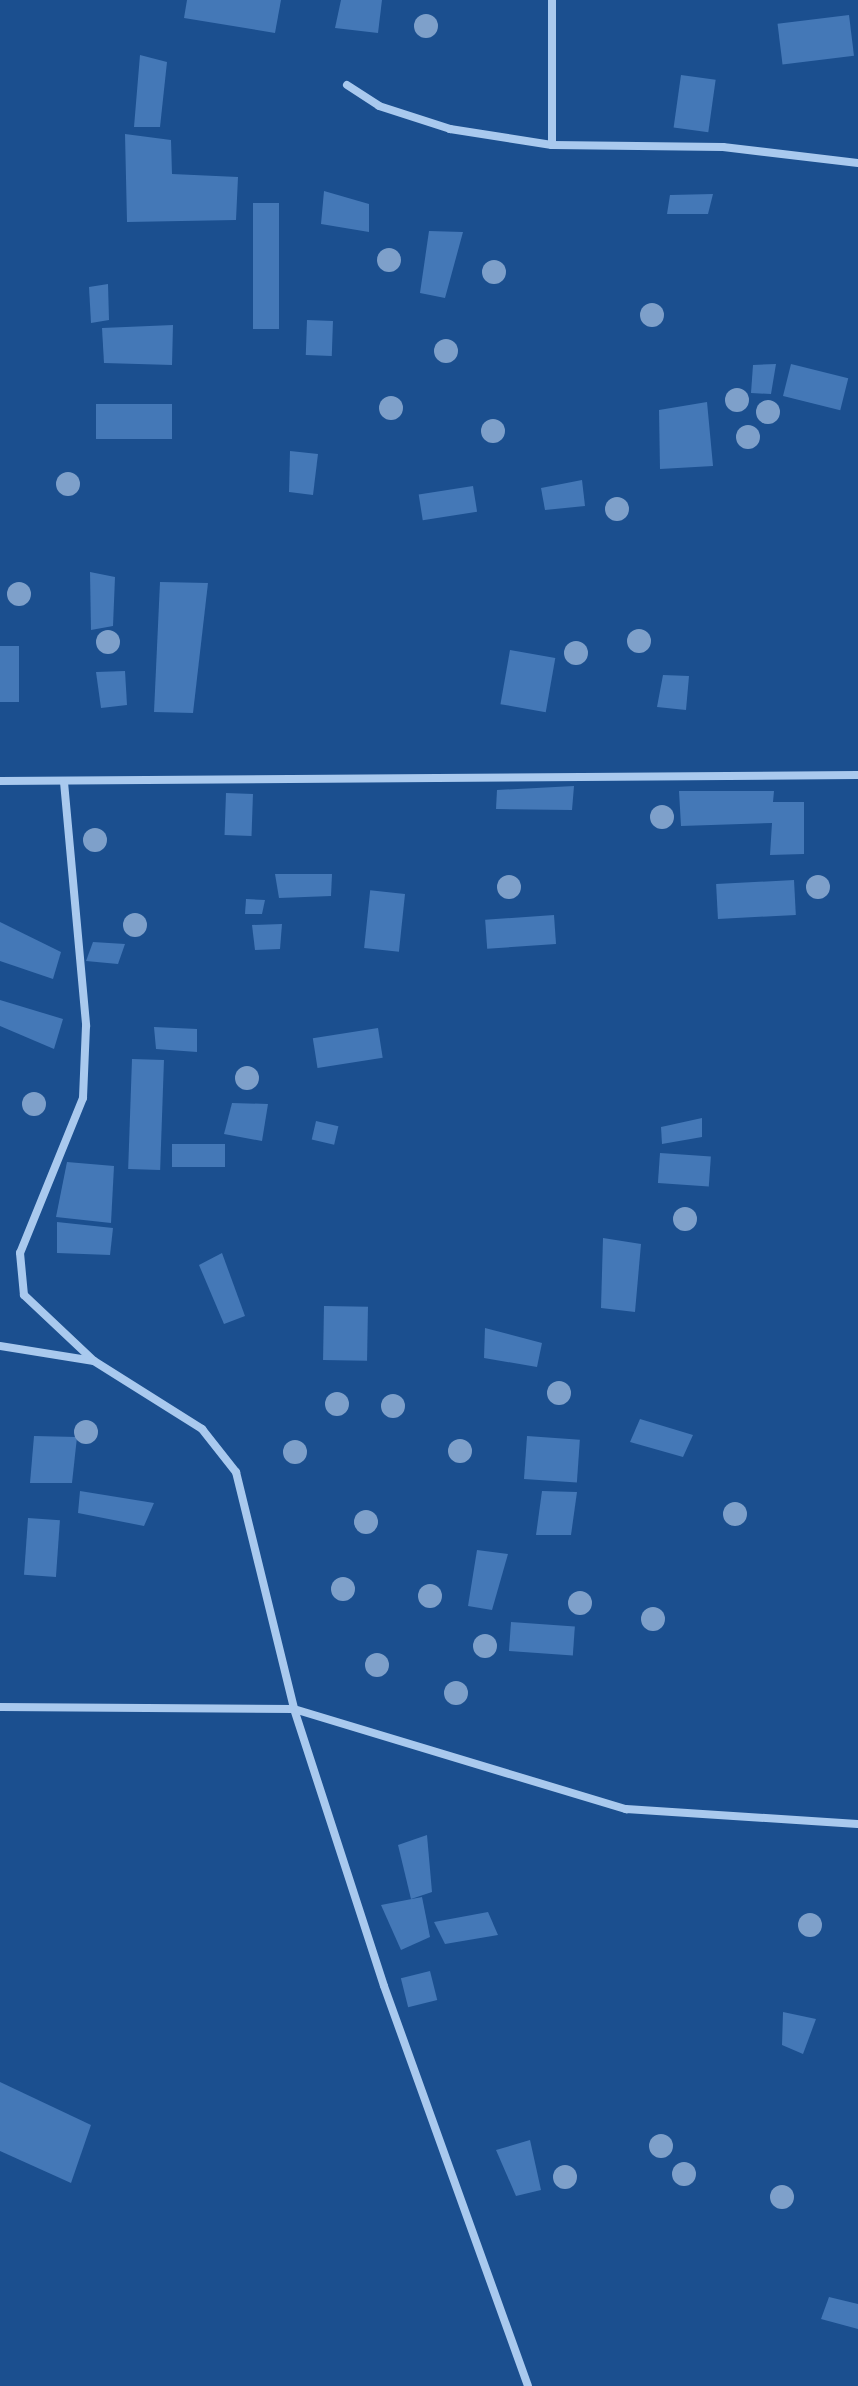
<!DOCTYPE html>
<html>
<head>
<meta charset="utf-8">
<style>
  body { margin:0 }
  #map { position:relative; width:858px; height:2386px; overflow:hidden; background:#1b4f8f; font-family:"Space Grotesk",sans-serif }
  div>[style] { position:absolute }
  .building>* { inset:0; background:#4478b7; transform-origin:0 0 }
  .minor>* { height:8px; margin:-4px; padding:0 4px; transform-origin:4px; border-radius:4px; background:#a9c9ee }
  .trees>* { width:24px; height:24px; margin:-12px; border-radius:50%; background:#7ea0ca }
  span { translate:-50% -50%; white-space:nowrap; text-align:center; line-height:1.15; -webkit-text-stroke:6px #1b4f8f; paint-order:stroke }
</style>
</head>
<body>
<div id="map">
  <div class="building">
    <div style="clip-path:polygon(187px 0,281px 0,275px 33px,184px 18px)"></div>
    <div style="clip-path:polygon(341px 0,382px 0,378px 33px,335px 28px)"></div>
    <div style="left:849px;top:15px;width:41px;height:72px;rotate:83deg"></div>
    <div style="clip-path:polygon(140px 55px,167px 62px,160px 127px,134px 127px)"></div>
    <div style="left:681px;top:75px;width:35px;height:53px;rotate:8deg"></div>
    <div style="clip-path:polygon(125px 134px,171px 140px,172px 174px,238px 177px,236px 220px,127px 222px)"></div>
    <div style="clip-path:polygon(324px 191px,369px 204px,369px 232px,321px 224px)"></div>
    <div style="clip-path:polygon(713px 194px,708px 214px,667px 214px,670px 195px)"></div>
    <div style="left:253px;top:203px;width:26px;height:126px"></div>
    <div style="clip-path:polygon(429px 231px,463px 232px,445px 298px,420px 293px)"></div>
    <div style="clip-path:polygon(108px 284px,109px 320px,91px 323px,89px 287px)"></div>
    <div style="left:307px;top:320px;width:26px;height:35px;rotate:2deg"></div>
    <div style="clip-path:polygon(173px 325px,172px 365px,104px 363px,102px 328px)"></div>
    <div style="clip-path:polygon(776px 364px,771px 394px,751px 393px,753px 365px)"></div>
    <div style="left:791px;top:364px;width:59px;height:33px;rotate:14deg"></div>
    <div style="clip-path:polygon(707px 402px,713px 466px,660px 469px,659px 410px)"></div>
    <div style="left:96px;top:404px;width:76px;height:35px"></div>
    <div style="clip-path:polygon(290px 451px,318px 454px,313px 495px,289px 492px)"></div>
    <div style="clip-path:polygon(582px 480px,585px 506px,545px 510px,541px 488px)"></div>
    <div style="left:473px;top:486px;width:26px;height:55px;rotate:81deg"></div>
    <div style="clip-path:polygon(90px 572px,115px 577px,113px 626px,91px 630px)"></div>
    <div style="clip-path:polygon(160px 582px,208px 583px,193px 713px,154px 712px)"></div>
    <div style="left:0;top:646px;width:19px;height:56px"></div>
    <div style="left:510px;top:650px;width:46px;height:55px;rotate:10deg"></div>
    <div style="clip-path:polygon(125px 671px,127px 705px,101px 708px,96px 672px)"></div>
    <div style="clip-path:polygon(663px 675px,689px 676px,686px 710px,657px 707px)"></div>
    <div style="clip-path:polygon(574px 786px,572px 810px,496px 809px,497px 790px)"></div>
    <div style="clip-path:polygon(679px 791px,774px 791px,773px 802px,804px 802px,804px 854px,770px 855px,772px 823px,681px 826px)"></div>
    <div style="left:226px;top:793px;width:27px;height:42px;rotate:2deg"></div>
    <div style="clip-path:polygon(275px 874px,332px 874px,331px 896px,279px 898px)"></div>
    <div style="left:794px;top:880px;width:35px;height:78px;rotate:87deg"></div>
    <div style="left:405px;top:894px;width:58px;height:35px;rotate:96deg"></div>
    <div style="clip-path:polygon(246px 899px,265px 900px,262px 914px,245px 914px)"></div>
    <div style="left:554px;top:915px;width:29px;height:69px;rotate:86deg"></div>
    <div style="clip-path:polygon(0 922px,61px 952px,53px 979px,0 961px)"></div>
    <div style="clip-path:polygon(282px 924px,280px 949px,255px 950px,252px 925px)"></div>
    <div style="clip-path:polygon(93px 942px,125px 944px,118px 964px,86px 961px)"></div>
    <div style="clip-path:polygon(0 1000px,63px 1019px,54px 1049px,0 1026px)"></div>
    <div style="clip-path:polygon(154px 1027px,197px 1029px,197px 1052px,156px 1049px)"></div>
    <div style="left:378px;top:1028px;width:30px;height:66px;rotate:81deg"></div>
    <div style="left:132px;top:1059px;width:32px;height:110px;rotate:2deg"></div>
    <div style="clip-path:polygon(232px 1103px,268px 1104px,262px 1141px,224px 1134px)"></div>
    <div style="clip-path:polygon(702px 1118px,702px 1137px,662px 1144px,661px 1127px)"></div>
    <div style="left:316px;top:1121px;width:23px;height:19px;rotate:13deg"></div>
    <div style="left:172px;top:1144px;width:53px;height:23px"></div>
    <div style="left:660px;top:1153px;width:51px;height:30px;rotate:4deg"></div>
    <div style="clip-path:polygon(67px 1162px,114px 1166px,111px 1223px,56px 1217px)"></div>
    <div style="clip-path:polygon(57px 1222px,113px 1228px,110px 1255px,57px 1253px)"></div>
    <div style="clip-path:polygon(603px 1238px,641px 1244px,635px 1312px,601px 1308px)"></div>
    <div style="clip-path:polygon(222px 1253px,245px 1316px,224px 1324px,199px 1265px)"></div>
    <div style="left:324px;top:1306px;width:44px;height:54px;rotate:1deg"></div>
    <div style="clip-path:polygon(485px 1328px,542px 1343px,537px 1367px,484px 1358px)"></div>
    <div style="clip-path:polygon(640px 1419px,693px 1435px,683px 1457px,630px 1442px)"></div>
    <div style="clip-path:polygon(34px 1436px,77px 1437px,72px 1483px,30px 1483px)"></div>
    <div style="left:527px;top:1436px;width:53px;height:43px;rotate:4deg"></div>
    <div style="clip-path:polygon(80px 1491px,154px 1503px,144px 1526px,78px 1513px)"></div>
    <div style="clip-path:polygon(542px 1491px,577px 1492px,571px 1535px,536px 1535px)"></div>
    <div style="left:28px;top:1518px;width:32px;height:57px;rotate:4deg"></div>
    <div style="clip-path:polygon(477px 1550px,508px 1554px,492px 1610px,468px 1606px)"></div>
    <div style="left:511px;top:1622px;width:64px;height:29px;rotate:4deg"></div>
    <div style="clip-path:polygon(427px 1835px,432px 1892px,411px 1899px,398px 1845px)"></div>
    <div style="clip-path:polygon(422px 1897px,430px 1937px,401px 1950px,381px 1905px)"></div>
    <div style="clip-path:polygon(488px 1912px,498px 1935px,445px 1944px,434px 1922px)"></div>
    <div style="left:430px;top:1971px;width:30px;height:30px;rotate:76deg"></div>
    <div style="clip-path:polygon(783px 2012px,816px 2019px,803px 2054px,782px 2045px)"></div>
    <div style="clip-path:polygon(0 2082px,91px 2125px,71px 2183px,0 2151px)"></div>
    <div style="clip-path:polygon(530px 2140px,541px 2190px,516px 2196px,496px 2150px)"></div>
    <div style="clip-path:polygon(829px 2297px,858px 2304px,858px 2329px,821px 2319px)"></div>
  </div>
  <div class="minor">
    <div style="left:552px;top:0;width:145px;rotate:90deg"></div>
    <div style="left:347px;top:85px;width:38px;rotate:33deg"></div>
    <div style="left:379px;top:106px;width:75px;rotate:17.9deg"></div>
    <div style="left:450px;top:129px;width:103px;rotate:8.9deg"></div>
    <div style="left:552px;top:145px;width:171px;rotate:0.7deg"></div>
    <div style="left:723px;top:147px;width:136px;rotate:6.8deg"></div>
    <div style="left:0;top:781px;width:858px;rotate:-0.4deg"></div>
    <div style="left:64px;top:782px;width:245px;rotate:84.8deg"></div>
    <div style="left:86px;top:1026px;width:72px;rotate:92.4deg"></div>
    <div style="left:83px;top:1098px;width:167px;rotate:112.1deg"></div>
    <div style="left:20px;top:1253px;width:42px;rotate:84.6deg"></div>
    <div style="left:24px;top:1295px;width:96px;rotate:43.3deg"></div>
    <div style="left:94px;top:1361px;width:128px;rotate:32.2deg"></div>
    <div style="left:202px;top:1429px;width:55px;rotate:51.7deg"></div>
    <div style="left:236px;top:1472px;width:244px;rotate:76.2deg"></div>
    <div style="left:294px;top:1709px;width:291px;rotate:72deg"></div>
    <div style="left:384px;top:1986px;width:425px;rotate:70.2deg"></div>
    <div style="left:0;top:1346px;width:95px;rotate:9.1deg"></div>
    <div style="left:0;top:1707px;width:294px;rotate:0.4deg"></div>
    <div style="left:294px;top:1709px;width:347px;rotate:16.8deg"></div>
    <div style="left:626px;top:1809px;width:232px;rotate:3.7deg"></div>
  </div>
  <div class="trees">
    <div style="left:426px;top:26px"></div>
    <div style="left:389px;top:260px"></div>
    <div style="left:494px;top:272px"></div>
    <div style="left:652px;top:315px"></div>
    <div style="left:446px;top:351px"></div>
    <div style="left:737px;top:400px"></div>
    <div style="left:391px;top:408px"></div>
    <div style="left:768px;top:412px"></div>
    <div style="left:493px;top:431px"></div>
    <div style="left:748px;top:437px"></div>
    <div style="left:68px;top:484px"></div>
    <div style="left:617px;top:509px"></div>
    <div style="left:19px;top:594px"></div>
    <div style="left:639px;top:641px"></div>
    <div style="left:108px;top:642px"></div>
    <div style="left:576px;top:653px"></div>
    <div style="left:662px;top:817px"></div>
    <div style="left:95px;top:840px"></div>
    <div style="left:509px;top:887px"></div>
    <div style="left:818px;top:887px"></div>
    <div style="left:135px;top:925px"></div>
    <div style="left:247px;top:1078px"></div>
    <div style="left:34px;top:1104px"></div>
    <div style="left:685px;top:1219px"></div>
    <div style="left:559px;top:1393px"></div>
    <div style="left:337px;top:1404px"></div>
    <div style="left:393px;top:1406px"></div>
    <div style="left:86px;top:1432px"></div>
    <div style="left:460px;top:1451px"></div>
    <div style="left:295px;top:1452px"></div>
    <div style="left:735px;top:1514px"></div>
    <div style="left:366px;top:1522px"></div>
    <div style="left:343px;top:1589px"></div>
    <div style="left:430px;top:1596px"></div>
    <div style="left:580px;top:1603px"></div>
    <div style="left:653px;top:1619px"></div>
    <div style="left:485px;top:1646px"></div>
    <div style="left:377px;top:1665px"></div>
    <div style="left:456px;top:1693px"></div>
    <div style="left:810px;top:1925px"></div>
    <div style="left:661px;top:2146px"></div>
    <div style="left:684px;top:2174px"></div>
    <div style="left:565px;top:2177px"></div>
    <div style="left:782px;top:2197px"></div>
  </div>
</div>
</body>
</html>
